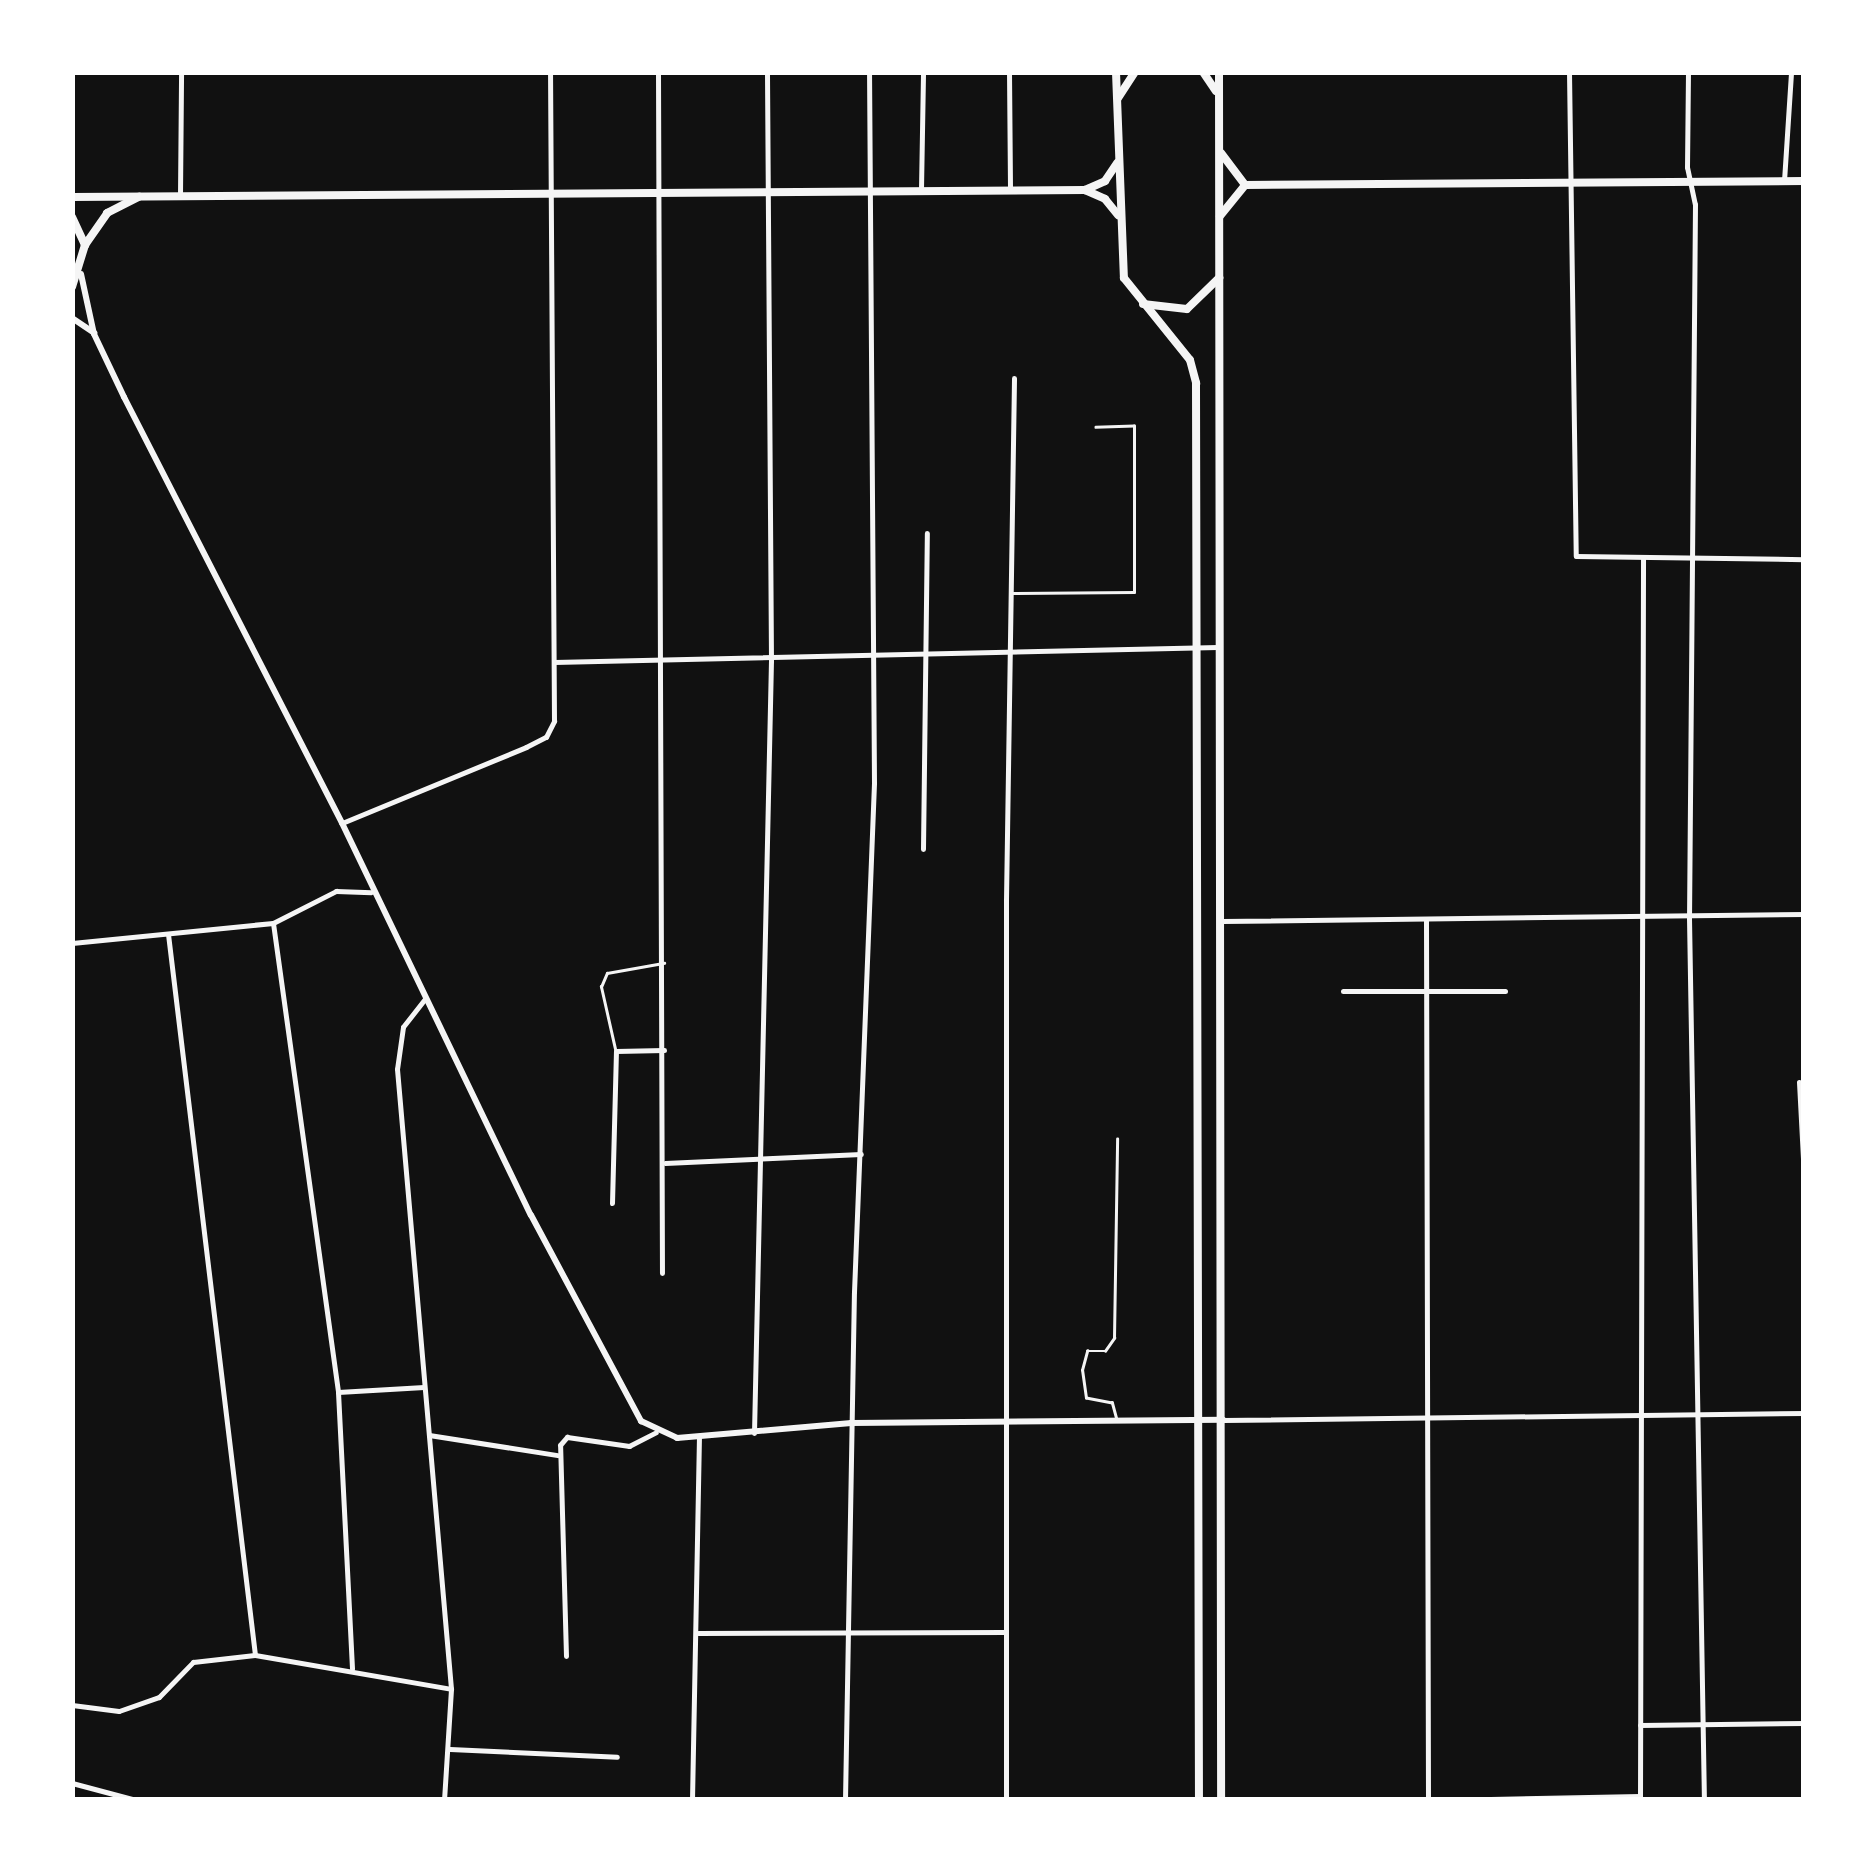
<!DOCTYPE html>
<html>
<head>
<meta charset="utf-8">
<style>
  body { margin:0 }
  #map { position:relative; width:1876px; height:1872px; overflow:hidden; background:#111; font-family:"Work Sans",sans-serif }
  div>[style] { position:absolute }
  .service>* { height:2.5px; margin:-1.25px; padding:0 1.25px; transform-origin:1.25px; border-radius:1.25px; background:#f5f5f5 }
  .minor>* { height:5px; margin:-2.5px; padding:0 2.5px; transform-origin:2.5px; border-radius:2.5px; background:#f5f5f5 }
  .tertiary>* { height:5px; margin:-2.5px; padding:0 2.5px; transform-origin:2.5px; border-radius:2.5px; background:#f5f5f5 }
  .secondary>* { height:6px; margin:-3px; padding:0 3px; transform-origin:3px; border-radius:3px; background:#f5f5f5 }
  .primary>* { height:8px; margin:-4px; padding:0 4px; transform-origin:4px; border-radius:4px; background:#f5f5f5 }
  span { translate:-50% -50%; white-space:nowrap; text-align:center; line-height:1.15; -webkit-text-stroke:10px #fff; paint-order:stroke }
  .frame { position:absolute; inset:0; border:75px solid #fff; pointer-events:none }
</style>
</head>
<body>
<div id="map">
  <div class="service">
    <div style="left:1012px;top:593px;width:122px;rotate:-0.5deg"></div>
    <div style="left:1134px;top:592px;width:166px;rotate:-90deg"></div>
    <div style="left:1134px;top:426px;width:38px;rotate:178deg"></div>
    <div style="left:615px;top:1049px;width:64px;rotate:-102.7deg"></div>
    <div style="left:601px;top:987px;width:15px;rotate:-67deg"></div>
    <div style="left:607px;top:973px;width:58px;rotate:-10deg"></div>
    <div style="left:1116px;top:1418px;width:16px;rotate:-105deg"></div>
    <div style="left:1112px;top:1403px;width:26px;rotate:-169deg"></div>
    <div style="left:1086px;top:1398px;width:28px;rotate:-98deg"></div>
    <div style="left:1082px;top:1370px;width:20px;rotate:-75deg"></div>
    <div style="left:1087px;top:1351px;width:18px"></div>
    <div style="left:1105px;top:1351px;width:16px;rotate:-55deg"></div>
    <div style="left:1114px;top:1338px;width:199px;rotate:-89.1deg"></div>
  </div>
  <div class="minor">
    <div style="left:658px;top:72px;width:1201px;rotate:89.81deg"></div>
    <div style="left:1009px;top:72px;width:119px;rotate:89.5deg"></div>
    <div style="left:1569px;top:72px;width:484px;rotate:89.2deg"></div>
    <div style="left:1576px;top:556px;width:228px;rotate:0.8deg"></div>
    <div style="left:1688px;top:72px;width:95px;rotate:90.6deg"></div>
    <div style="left:1687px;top:167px;width:38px;rotate:78deg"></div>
    <div style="left:1695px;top:204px;width:714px;rotate:90.48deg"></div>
    <div style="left:1689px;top:918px;width:882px;rotate:89.03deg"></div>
    <div style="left:1784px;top:181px;width:109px;rotate:-86.3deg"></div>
    <div style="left:921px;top:189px;width:117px;rotate:-89deg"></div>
    <div style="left:180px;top:196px;width:124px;rotate:-89.5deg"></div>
    <div style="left:554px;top:662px;width:664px;rotate:-1.29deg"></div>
    <div style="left:342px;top:823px;width:199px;rotate:-22.4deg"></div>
    <div style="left:526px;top:747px;width:22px;rotate:-27deg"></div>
    <div style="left:546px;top:737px;width:18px;rotate:-63deg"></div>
    <div style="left:554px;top:721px;width:649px;rotate:-90.35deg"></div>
    <div style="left:923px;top:849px;width:316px;rotate:-89.3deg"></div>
    <div style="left:1426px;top:920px;width:880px;rotate:89.87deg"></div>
    <div style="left:1222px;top:921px;width:582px;rotate:-0.69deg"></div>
    <div style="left:273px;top:923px;width:473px;rotate:82.1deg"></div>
    <div style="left:338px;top:1392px;width:277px;rotate:87.1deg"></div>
    <div style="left:168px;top:934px;width:726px;rotate:83.12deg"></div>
    <div style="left:72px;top:943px;width:202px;rotate:-5.7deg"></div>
    <div style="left:273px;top:923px;width:71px;rotate:-26.9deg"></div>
    <div style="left:336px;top:891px;width:35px;rotate:2deg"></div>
    <div style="left:1343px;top:991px;width:162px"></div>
    <div style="left:424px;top:1000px;width:34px;rotate:128deg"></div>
    <div style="left:403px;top:1027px;width:42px;rotate:98.1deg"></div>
    <div style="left:397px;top:1069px;width:622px;rotate:85.02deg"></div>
    <div style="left:451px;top:1689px;width:111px;rotate:93.6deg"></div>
    <div style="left:1799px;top:1082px;width:96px;rotate:87deg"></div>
    <div style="left:665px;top:1163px;width:196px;rotate:-2.6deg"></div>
    <div style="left:612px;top:1203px;width:152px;rotate:-88.5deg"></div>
    <div style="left:616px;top:1051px;width:48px;rotate:-1.2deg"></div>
    <div style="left:338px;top:1392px;width:86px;rotate:-3.3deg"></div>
    <div style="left:754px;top:1433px;width:772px;rotate:-88.74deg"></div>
    <div style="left:771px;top:661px;width:589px;rotate:-90.39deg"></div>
    <div style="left:429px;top:1435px;width:130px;rotate:8.9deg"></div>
    <div style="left:698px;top:1633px;width:307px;rotate:-0.2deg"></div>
    <div style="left:566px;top:1656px;width:211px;rotate:-91.6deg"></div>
    <div style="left:560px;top:1445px;width:11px;rotate:-49deg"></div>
    <div style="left:567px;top:1437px;width:63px;rotate:8.3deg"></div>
    <div style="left:629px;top:1446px;width:30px;rotate:-27deg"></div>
    <div style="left:72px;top:1705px;width:47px;rotate:7.3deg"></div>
    <div style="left:119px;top:1711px;width:42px;rotate:-19.3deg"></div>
    <div style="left:159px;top:1697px;width:49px;rotate:-45.8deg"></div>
    <div style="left:193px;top:1662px;width:62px;rotate:-6.4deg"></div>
    <div style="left:255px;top:1655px;width:199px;rotate:9.8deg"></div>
    <div style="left:1640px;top:1725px;width:164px;rotate:-0.7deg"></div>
    <div style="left:450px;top:1749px;width:167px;rotate:2.7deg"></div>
    <div style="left:72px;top:1783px;width:66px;rotate:14.9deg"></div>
    <div style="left:692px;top:1800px;width:363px;rotate:-88.9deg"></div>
    <div style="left:845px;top:1800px;width:508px;rotate:-88.99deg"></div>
    <div style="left:854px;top:1292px;width:509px;rotate:-87.75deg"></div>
    <div style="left:874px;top:783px;width:711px;rotate:-90.4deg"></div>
    <div style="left:1006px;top:1800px;width:900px;rotate:-90deg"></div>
    <div style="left:1006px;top:900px;width:522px;rotate:-89.12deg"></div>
    <div style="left:1444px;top:1800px;width:196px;rotate:-1.2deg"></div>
    <div style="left:1640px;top:1800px;width:1241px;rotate:-89.86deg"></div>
  </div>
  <div class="tertiary">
    <div style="left:1223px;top:1420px;width:581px;rotate:-0.69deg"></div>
  </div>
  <div class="secondary">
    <div style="left:81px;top:274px;width:61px;rotate:77.8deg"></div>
    <div style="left:94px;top:334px;width:70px;rotate:64.5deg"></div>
    <div style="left:124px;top:397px;width:479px;rotate:62.9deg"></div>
    <div style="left:342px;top:823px;width:435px;rotate:64.3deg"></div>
    <div style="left:531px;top:1215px;width:234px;rotate:61.9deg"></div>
    <div style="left:641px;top:1421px;width:40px;rotate:25deg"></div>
    <div style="left:677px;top:1438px;width:175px;rotate:-4.9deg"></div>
    <div style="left:851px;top:1423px;width:372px;rotate:-0.5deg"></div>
    <div style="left:72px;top:318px;width:27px;rotate:34deg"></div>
  </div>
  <div class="primary">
    <div style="left:1116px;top:72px;width:206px;rotate:87.8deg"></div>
    <div style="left:1124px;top:278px;width:105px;rotate:51.2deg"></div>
    <div style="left:1190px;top:360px;width:24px;rotate:75deg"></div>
    <div style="left:1196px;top:383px;width:1417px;rotate:89.88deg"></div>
    <div style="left:1203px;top:72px;width:23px;rotate:56deg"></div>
    <div style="left:1219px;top:72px;width:1728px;rotate:89.93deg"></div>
    <div style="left:1118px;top:98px;width:31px;rotate:-57deg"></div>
    <div style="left:1221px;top:153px;width:40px;rotate:53deg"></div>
    <div style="left:1245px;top:185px;width:559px;rotate:-0.41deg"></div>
    <div style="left:1085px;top:190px;width:22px;rotate:-24deg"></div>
    <div style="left:1105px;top:181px;width:22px;rotate:-56deg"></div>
    <div style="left:72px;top:197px;width:1013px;rotate:-0.4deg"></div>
    <div style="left:1085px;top:190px;width:22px;rotate:24deg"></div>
    <div style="left:1105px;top:199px;width:21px;rotate:51deg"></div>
    <div style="left:1220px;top:216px;width:40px;rotate:-51deg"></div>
    <div style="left:72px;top:217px;width:31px;rotate:65deg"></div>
    <div style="left:85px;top:245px;width:44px;rotate:107.2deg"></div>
    <div style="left:85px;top:245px;width:39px;rotate:-55deg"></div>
    <div style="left:107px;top:213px;width:36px;rotate:-27deg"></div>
    <div style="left:1143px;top:304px;width:44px;rotate:6.5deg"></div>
    <div style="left:1187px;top:309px;width:45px;rotate:-44.1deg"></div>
  </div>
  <div class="frame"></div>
</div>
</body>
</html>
